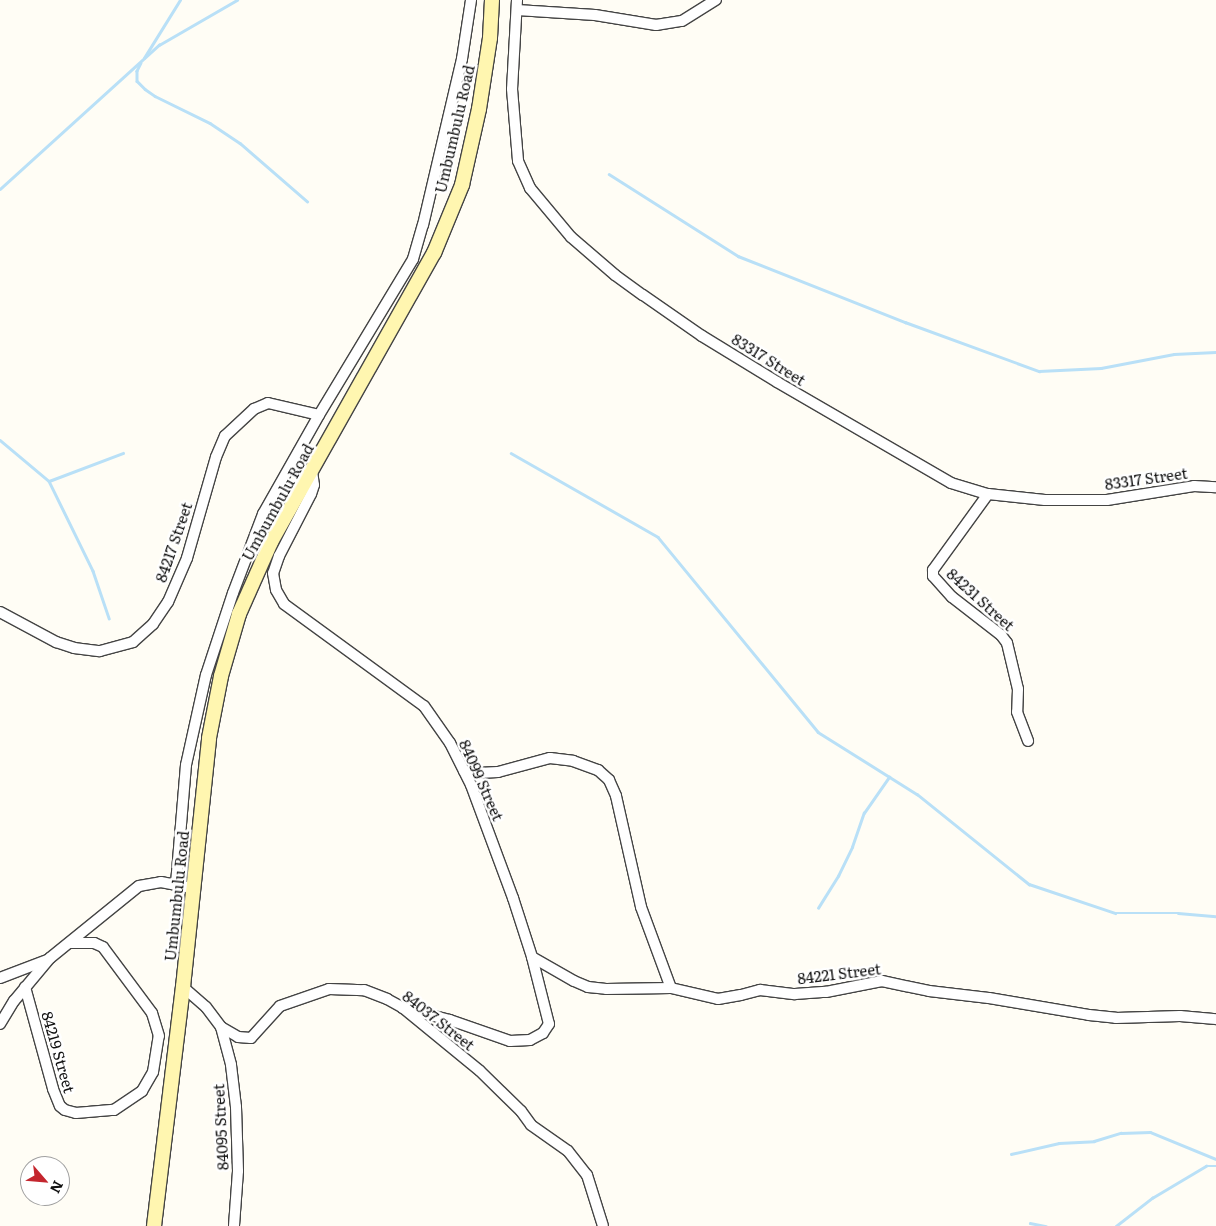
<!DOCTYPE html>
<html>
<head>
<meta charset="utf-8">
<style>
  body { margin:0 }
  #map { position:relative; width:1216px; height:1226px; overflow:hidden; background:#fffdf5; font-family:Literata,serif }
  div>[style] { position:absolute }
  .stream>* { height:2.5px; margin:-1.25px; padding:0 1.25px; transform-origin:1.25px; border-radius:1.25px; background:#b9e0f7 }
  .roads { filter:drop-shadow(1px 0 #444) drop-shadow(-1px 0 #444) drop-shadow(0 1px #444) drop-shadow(0 -1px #444) }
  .minor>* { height:10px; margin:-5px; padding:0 5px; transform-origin:5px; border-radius:5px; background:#fff }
  .secondary>* { height:14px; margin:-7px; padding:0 7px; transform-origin:7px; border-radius:7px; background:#fff6b0 }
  span { translate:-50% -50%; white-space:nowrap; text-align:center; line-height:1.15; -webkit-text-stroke:5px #fff; paint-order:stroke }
  .street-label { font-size:15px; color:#111 }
  .north { position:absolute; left:20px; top:1156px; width:50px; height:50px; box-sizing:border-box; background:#fff; border:1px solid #a0a0a0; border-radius:50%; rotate:117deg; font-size:14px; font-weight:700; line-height:20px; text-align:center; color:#111 }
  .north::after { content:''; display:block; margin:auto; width:18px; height:22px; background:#c4262e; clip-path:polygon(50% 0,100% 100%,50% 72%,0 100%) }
</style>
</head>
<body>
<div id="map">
  <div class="stream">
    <div style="left:144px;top:58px;width:68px;rotate:-58.2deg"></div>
    <div style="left:141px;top:63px;width:9px;rotate:117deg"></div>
    <div style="left:137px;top:71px;width:10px;rotate:90deg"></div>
    <div style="left:137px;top:81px;width:11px;rotate:45deg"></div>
    <div style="left:145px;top:89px;width:12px;rotate:35deg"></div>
    <div style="left:155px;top:96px;width:61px;rotate:26.1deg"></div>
    <div style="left:210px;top:123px;width:36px;rotate:34deg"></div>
    <div style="left:240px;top:143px;width:89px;rotate:40.9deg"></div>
    <div style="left:609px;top:174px;width:153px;rotate:32.4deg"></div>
    <div style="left:738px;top:256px;width:180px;rotate:21.6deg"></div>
    <div style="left:905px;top:322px;width:143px;rotate:20.1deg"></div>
    <div style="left:1039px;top:371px;width:62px;rotate:-2.8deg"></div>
    <div style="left:1101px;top:368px;width:74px;rotate:-10.9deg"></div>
    <div style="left:1174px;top:354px;width:42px;rotate:-2.7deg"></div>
    <div style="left:0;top:189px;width:215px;rotate:-42.2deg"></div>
    <div style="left:159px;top:45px;width:90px;rotate:-30deg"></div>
    <div style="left:0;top:440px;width:64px;rotate:39.9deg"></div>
    <div style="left:49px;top:481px;width:100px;rotate:63.9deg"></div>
    <div style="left:93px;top:571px;width:50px;rotate:71.2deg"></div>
    <div style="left:511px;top:453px;width:169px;rotate:29.7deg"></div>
    <div style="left:658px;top:537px;width:252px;rotate:50.6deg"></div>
    <div style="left:818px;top:732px;width:117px;rotate:32.1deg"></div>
    <div style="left:917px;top:794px;width:144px;rotate:38.8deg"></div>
    <div style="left:1029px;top:884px;width:91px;rotate:18.6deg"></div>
    <div style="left:1115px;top:913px;width:63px"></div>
    <div style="left:1178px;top:913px;width:38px;rotate:5deg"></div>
    <div style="left:49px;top:481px;width:79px;rotate:-20.7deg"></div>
    <div style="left:818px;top:908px;width:38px;rotate:-58deg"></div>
    <div style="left:838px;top:876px;width:32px;rotate:-64deg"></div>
    <div style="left:852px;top:847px;width:36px;rotate:-71deg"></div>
    <div style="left:864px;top:813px;width:44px;rotate:-55.2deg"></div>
    <div style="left:1011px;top:1154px;width:49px;rotate:-12.9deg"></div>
    <div style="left:1059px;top:1143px;width:35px;rotate:-3deg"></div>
    <div style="left:1094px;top:1141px;width:28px;rotate:-17deg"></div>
    <div style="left:1121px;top:1133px;width:29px;rotate:-2deg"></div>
    <div style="left:1150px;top:1132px;width:71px;rotate:22.2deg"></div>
    <div style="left:1030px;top:1223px;width:16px;rotate:11deg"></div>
    <div style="left:1116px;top:1226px;width:46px;rotate:-37.9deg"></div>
    <div style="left:1152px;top:1198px;width:63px;rotate:-30.7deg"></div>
    <div style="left:1206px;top:1166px;width:10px"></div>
  </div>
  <div class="roads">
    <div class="minor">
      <div style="left:517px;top:0;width:89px;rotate:93.2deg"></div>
      <div style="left:512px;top:89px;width:72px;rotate:85.2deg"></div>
      <div style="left:518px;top:161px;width:30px;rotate:66deg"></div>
      <div style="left:530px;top:188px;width:64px;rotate:50.1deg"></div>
      <div style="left:571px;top:237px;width:58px;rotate:40.8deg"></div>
      <div style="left:615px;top:275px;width:34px;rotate:36deg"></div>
      <div style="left:643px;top:295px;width:72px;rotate:34.8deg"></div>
      <div style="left:702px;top:336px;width:88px;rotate:31.5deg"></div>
      <div style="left:777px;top:382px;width:201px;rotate:30.1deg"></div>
      <div style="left:951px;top:483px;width:39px;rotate:17deg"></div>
      <div style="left:988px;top:494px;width:57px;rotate:6deg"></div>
      <div style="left:1045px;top:500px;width:62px"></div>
      <div style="left:1107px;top:500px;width:88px;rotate:-9.1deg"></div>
      <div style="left:1194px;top:486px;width:22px;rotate:3deg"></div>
      <div style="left:517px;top:10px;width:78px;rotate:3.7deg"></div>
      <div style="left:595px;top:15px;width:62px;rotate:9.3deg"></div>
      <div style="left:656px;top:25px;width:26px;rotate:-9deg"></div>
      <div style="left:682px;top:21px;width:40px;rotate:-32deg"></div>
      <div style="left:312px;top:471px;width:14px;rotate:82deg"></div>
      <div style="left:314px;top:485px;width:9px;rotate:108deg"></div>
      <div style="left:311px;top:494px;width:70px;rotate:117.3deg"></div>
      <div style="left:279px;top:556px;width:18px;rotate:109deg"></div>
      <div style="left:273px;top:573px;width:17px;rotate:80deg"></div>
      <div style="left:276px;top:590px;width:16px;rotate:60deg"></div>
      <div style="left:284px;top:604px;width:173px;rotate:36.1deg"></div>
      <div style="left:424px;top:706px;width:45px;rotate:54.9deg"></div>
      <div style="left:450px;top:743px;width:47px;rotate:63.4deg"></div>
      <div style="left:471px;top:785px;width:121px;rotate:69.6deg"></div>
      <div style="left:513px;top:898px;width:62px;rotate:72.1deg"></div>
      <div style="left:532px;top:957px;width:69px;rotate:75.8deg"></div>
      <div style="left:549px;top:1024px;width:11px;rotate:124deg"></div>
      <div style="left:543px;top:1033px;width:15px;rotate:152deg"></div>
      <div style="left:530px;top:1040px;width:20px;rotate:177deg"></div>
      <div style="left:510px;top:1041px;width:64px;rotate:-160.7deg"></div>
      <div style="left:450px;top:1020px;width:49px;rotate:-165.7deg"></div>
      <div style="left:988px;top:494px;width:94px;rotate:125.9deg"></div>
      <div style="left:933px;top:570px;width:6px;rotate:90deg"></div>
      <div style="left:933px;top:576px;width:28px;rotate:48deg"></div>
      <div style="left:952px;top:597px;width:62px;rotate:37.8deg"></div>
      <div style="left:1001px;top:635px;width:10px;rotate:53deg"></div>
      <div style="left:1007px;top:643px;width:47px;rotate:76.6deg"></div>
      <div style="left:1018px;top:689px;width:23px;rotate:92deg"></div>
      <div style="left:1017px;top:712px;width:31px;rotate:69deg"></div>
      <div style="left:0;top:612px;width:64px;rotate:28.2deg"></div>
      <div style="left:56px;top:642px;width:19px;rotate:18deg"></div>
      <div style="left:74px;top:648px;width:26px;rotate:7deg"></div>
      <div style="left:100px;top:651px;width:34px;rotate:-15deg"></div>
      <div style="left:133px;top:642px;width:27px;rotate:-42deg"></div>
      <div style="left:153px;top:624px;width:27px;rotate:-56deg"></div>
      <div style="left:168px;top:602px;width:48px;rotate:-66.6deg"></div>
      <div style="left:187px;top:558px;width:105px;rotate:-74deg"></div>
      <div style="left:216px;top:457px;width:23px;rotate:-67deg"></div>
      <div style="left:225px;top:436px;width:40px;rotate:-43deg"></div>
      <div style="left:254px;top:409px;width:15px;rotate:-23deg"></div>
      <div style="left:268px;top:403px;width:52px;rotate:13.2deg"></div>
      <div style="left:464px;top:771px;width:14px;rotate:8deg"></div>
      <div style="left:478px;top:773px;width:20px;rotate:-3deg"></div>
      <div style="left:498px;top:772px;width:54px;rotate:-15.1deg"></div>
      <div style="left:550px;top:758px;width:23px;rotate:7deg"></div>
      <div style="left:573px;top:761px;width:27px;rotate:20deg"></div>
      <div style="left:598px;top:770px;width:15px;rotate:42deg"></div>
      <div style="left:609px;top:780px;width:17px;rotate:66deg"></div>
      <div style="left:616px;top:796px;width:114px;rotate:77.3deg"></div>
      <div style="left:641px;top:907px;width:86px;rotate:69.7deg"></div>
      <div style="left:176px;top:884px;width:119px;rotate:-85.2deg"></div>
      <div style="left:186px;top:765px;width:92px;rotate:-77.5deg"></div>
      <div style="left:206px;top:675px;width:86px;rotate:-71.8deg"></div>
      <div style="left:233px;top:593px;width:85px;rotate:-69.2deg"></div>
      <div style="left:263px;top:514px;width:114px;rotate:-60.5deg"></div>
      <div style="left:319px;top:415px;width:182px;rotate:-58.9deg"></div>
      <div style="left:413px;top:259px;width:35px;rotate:-74deg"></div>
      <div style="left:423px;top:225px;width:171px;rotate:-76.8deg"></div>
      <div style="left:462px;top:59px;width:60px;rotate:-81.3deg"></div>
      <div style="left:532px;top:957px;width:48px;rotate:29.7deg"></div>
      <div style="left:574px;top:981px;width:15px;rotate:23deg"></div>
      <div style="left:588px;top:987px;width:18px;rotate:6deg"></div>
      <div style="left:606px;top:989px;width:65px;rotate:-0.9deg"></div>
      <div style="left:671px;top:988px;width:48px;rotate:13.2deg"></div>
      <div style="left:718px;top:999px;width:23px;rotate:-10deg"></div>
      <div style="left:741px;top:995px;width:20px;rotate:-15deg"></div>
      <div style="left:760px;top:990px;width:35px;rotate:7deg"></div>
      <div style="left:795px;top:994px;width:31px;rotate:-4deg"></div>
      <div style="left:826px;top:992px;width:57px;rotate:-11.1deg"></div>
      <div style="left:882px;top:981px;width:48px;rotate:12deg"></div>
      <div style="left:929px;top:991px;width:60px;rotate:6.7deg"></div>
      <div style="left:989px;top:998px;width:101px;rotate:9.6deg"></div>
      <div style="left:1089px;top:1015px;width:27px;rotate:6deg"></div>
      <div style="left:1116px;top:1018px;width:64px;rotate:-1.8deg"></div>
      <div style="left:1180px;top:1016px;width:36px;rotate:5deg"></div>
      <div style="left:0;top:978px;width:50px;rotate:-21deg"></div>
      <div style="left:25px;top:987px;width:106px;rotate:74.6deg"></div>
      <div style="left:53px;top:1089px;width:18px;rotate:68deg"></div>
      <div style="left:60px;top:1106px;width:6px;rotate:39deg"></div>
      <div style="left:65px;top:1110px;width:11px;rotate:15deg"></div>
      <div style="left:76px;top:1113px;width:38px;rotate:-5deg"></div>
      <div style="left:114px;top:1110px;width:34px;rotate:-34deg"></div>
      <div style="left:142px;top:1091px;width:22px;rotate:-60deg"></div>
      <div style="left:153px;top:1072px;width:36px;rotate:-81deg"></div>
      <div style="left:159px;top:1036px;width:24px;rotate:-107deg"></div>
      <div style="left:152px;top:1013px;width:82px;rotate:-126.6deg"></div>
      <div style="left:103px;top:947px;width:10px;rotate:-156deg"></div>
      <div style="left:94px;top:943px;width:24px;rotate:180deg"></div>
      <div style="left:183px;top:987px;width:30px;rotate:41deg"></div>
      <div style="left:206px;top:1007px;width:25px;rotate:53deg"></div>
      <div style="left:221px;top:1027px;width:20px;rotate:30deg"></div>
      <div style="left:238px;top:1037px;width:13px;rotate:4deg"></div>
      <div style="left:251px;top:1038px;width:43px;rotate:-47.8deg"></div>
      <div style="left:280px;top:1006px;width:52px;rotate:-19.1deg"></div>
      <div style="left:329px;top:989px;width:35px;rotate:2deg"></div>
      <div style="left:364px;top:990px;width:25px;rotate:21deg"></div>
      <div style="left:387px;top:999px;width:18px;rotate:29deg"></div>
      <div style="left:403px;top:1008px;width:99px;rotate:39.3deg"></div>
      <div style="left:480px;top:1071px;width:57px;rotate:44.3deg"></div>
      <div style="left:521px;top:1111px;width:17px;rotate:54deg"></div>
      <div style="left:531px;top:1125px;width:45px;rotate:35.1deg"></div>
      <div style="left:568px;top:1151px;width:31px;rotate:52deg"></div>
      <div style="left:587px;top:1175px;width:53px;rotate:72.6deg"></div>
      <div style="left:0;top:1024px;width:27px;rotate:-59deg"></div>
      <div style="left:14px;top:1001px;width:56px;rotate:-50.1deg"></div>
      <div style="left:50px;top:958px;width:114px;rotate:-39deg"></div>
      <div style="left:139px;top:886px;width:22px;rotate:-10deg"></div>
      <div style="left:161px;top:882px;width:33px;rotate:11deg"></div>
      <div style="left:221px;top:1027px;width:39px;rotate:75deg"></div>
      <div style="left:231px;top:1065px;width:42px;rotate:83.2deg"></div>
      <div style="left:236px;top:1107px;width:64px;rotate:88.2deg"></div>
      <div style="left:238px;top:1171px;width:55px;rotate:94.2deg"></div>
    </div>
    <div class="secondary">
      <div style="left:154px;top:1226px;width:241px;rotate:-83.1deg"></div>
      <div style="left:183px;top:987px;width:250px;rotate:-84deg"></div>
      <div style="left:209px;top:738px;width:63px;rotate:-79deg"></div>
      <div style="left:221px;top:676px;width:65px;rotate:-73.8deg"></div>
      <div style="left:239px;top:614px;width:79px;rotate:-66deg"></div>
      <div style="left:271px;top:542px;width:332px;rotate:-60.6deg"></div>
      <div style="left:434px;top:253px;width:74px;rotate:-67.6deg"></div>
      <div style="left:462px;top:185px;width:78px;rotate:-77.4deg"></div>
      <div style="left:479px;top:109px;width:72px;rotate:-81.2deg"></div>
      <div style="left:490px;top:38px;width:38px;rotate:-87deg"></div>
    </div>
  </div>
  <div class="street-label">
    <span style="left:454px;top:129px;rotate:-77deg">Umbumbulu Road</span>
    <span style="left:769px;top:359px;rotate:32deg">83317 Street</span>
    <span style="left:1146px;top:478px;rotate:-8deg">83317 Street</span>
    <span style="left:277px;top:502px;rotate:-61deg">Umbumbulu Road</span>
    <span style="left:173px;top:542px;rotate:-71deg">84217 Street</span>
    <span style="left:981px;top:599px;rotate:42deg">84231 Street</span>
    <span style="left:482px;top:780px;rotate:66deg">84099 Street</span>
    <span style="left:176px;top:896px;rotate:-84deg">Umbumbulu Road</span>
    <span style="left:839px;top:973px;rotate:-7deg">84221 Street</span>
    <span style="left:439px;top:1020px;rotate:38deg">84037 Street</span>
    <span style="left:59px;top:1052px;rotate:74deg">84219 Street</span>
    <span style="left:220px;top:1127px;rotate:-93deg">84095 Street</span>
  </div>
  <div class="north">N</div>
</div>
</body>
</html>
